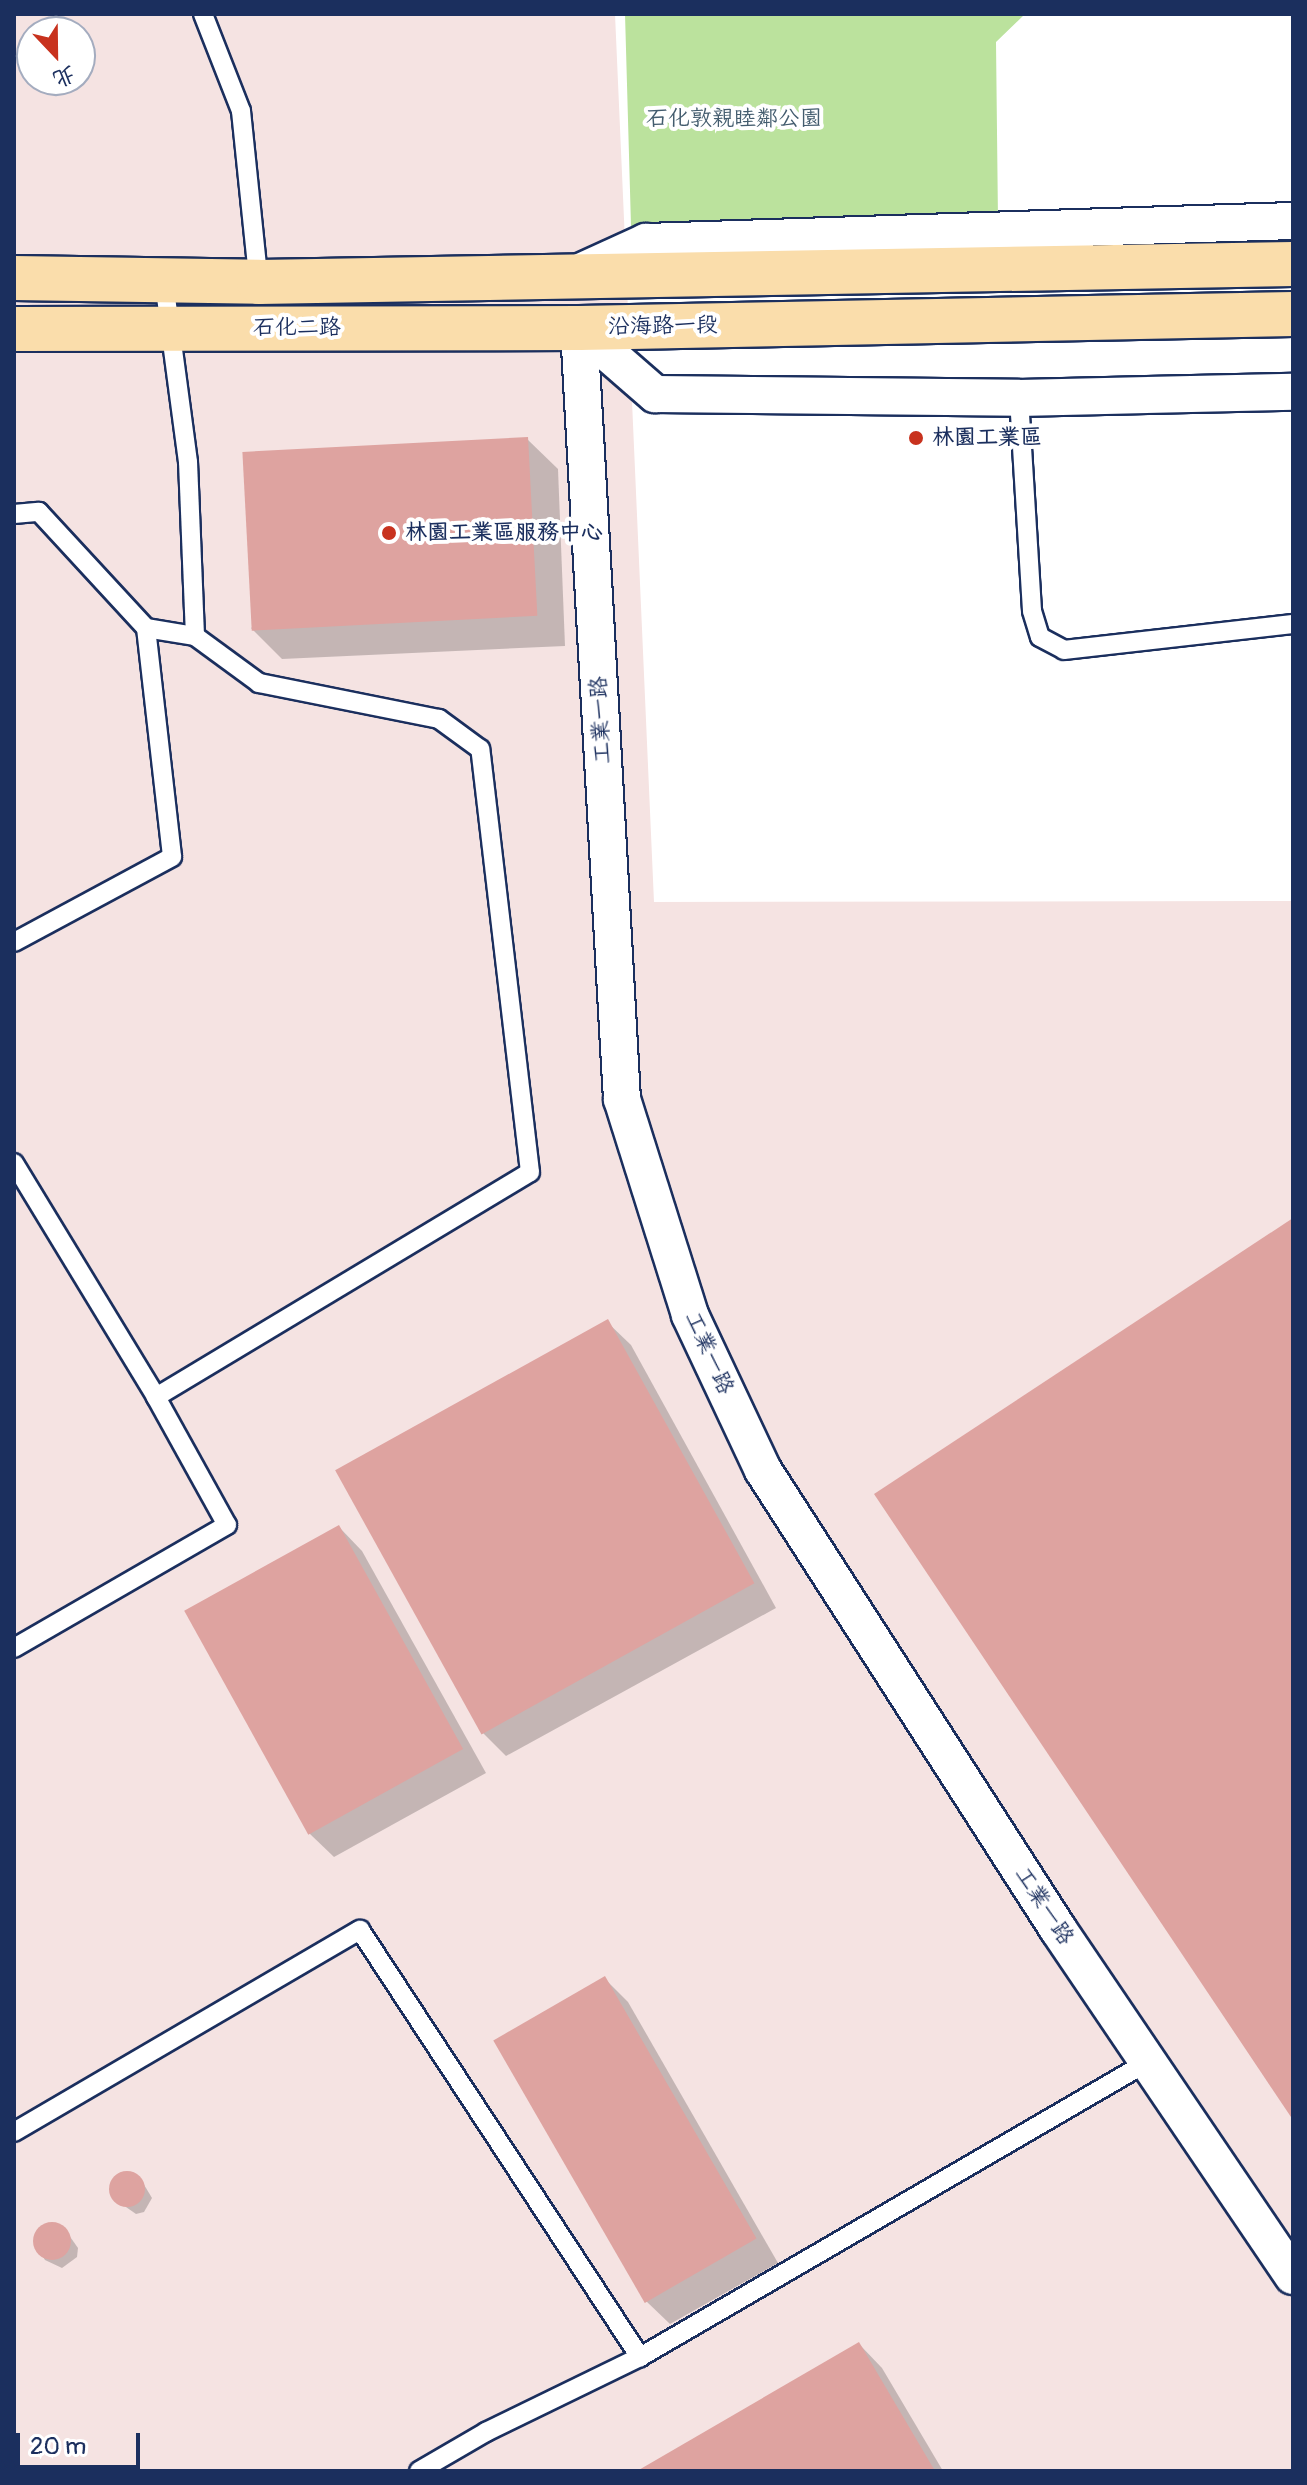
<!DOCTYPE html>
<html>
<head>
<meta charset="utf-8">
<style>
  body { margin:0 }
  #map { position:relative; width:1307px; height:2485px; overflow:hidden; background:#fff; font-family:Pangolin,"LXGW WenKai TC",sans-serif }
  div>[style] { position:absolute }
  .built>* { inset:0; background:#f5e3e2 }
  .green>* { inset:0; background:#bbe29d }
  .shadow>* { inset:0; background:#0003 }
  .building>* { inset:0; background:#dea3a0; transform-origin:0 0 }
  .round { border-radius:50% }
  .roads { filter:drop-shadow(2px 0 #1b2f5e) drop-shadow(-2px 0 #1b2f5e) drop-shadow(0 2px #1b2f5e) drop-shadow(0 -2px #1b2f5e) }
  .lane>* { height:18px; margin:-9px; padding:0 9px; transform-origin:9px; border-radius:9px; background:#fff }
  .street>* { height:36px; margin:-18px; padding:0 18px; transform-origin:18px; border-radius:18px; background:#fff }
  .primary>* { height:44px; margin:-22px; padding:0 22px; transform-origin:22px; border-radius:22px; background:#faddab }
  .dots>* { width:22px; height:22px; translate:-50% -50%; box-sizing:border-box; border:4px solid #fff; border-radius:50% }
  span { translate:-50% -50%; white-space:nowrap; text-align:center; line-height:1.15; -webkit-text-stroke:8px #fff; paint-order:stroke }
  .park-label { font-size:22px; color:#435c6e }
  .street-label { font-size:22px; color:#1b2f5e }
  .poi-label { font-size:22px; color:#1b2f5e; font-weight:700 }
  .left { translate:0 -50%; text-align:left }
  .frame { position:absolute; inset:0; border:16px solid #1b2f5e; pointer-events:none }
  .north { position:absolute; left:16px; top:16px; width:80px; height:80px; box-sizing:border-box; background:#fff; border:2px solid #a4acbf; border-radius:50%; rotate:158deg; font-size:22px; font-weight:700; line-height:32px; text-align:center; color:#1b2f5e }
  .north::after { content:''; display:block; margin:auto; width:28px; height:36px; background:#c8321e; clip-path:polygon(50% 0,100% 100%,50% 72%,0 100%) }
  .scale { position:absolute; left:16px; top:2433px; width:124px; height:36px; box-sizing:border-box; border:4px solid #1b2f5e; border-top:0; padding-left:10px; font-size:24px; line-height:28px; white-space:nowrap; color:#1b2f5e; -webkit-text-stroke:6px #fff; paint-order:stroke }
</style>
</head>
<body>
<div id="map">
  <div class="built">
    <div style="clip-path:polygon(evenodd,14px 14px,615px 14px,654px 902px,1293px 901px,1293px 2471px,14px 2471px,14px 14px,32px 32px,80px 32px,80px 80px,32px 80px,32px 32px)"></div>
  </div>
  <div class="green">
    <div style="clip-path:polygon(625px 14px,1025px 14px,996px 42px,998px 221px,631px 226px)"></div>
  </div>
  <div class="shadow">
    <div style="clip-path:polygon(527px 439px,558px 469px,565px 646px,282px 659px,251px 628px)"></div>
    <div style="clip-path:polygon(607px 1322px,631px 1345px,776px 1608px,506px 1756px,483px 1733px)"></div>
    <div style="clip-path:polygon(339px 1527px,362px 1551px,486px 1773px,334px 1857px,310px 1834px)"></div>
    <div style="clip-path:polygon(604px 1978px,628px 2002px,778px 2263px,670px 2324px,646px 2301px)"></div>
    <div style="clip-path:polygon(127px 2173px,143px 2183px,152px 2198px,144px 2212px,136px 2214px,113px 2198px,113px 2181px)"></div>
    <div style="clip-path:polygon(50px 2224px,66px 2231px,78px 2248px,77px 2257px,62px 2268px,45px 2260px,34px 2243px,35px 2234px)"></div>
    <div style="clip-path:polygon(859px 2344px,882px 2368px,943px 2471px,641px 2471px)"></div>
  </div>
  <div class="building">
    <div style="left:528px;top:437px;width:179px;height:286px;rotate:87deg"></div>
    <div style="clip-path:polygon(1293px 1218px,1293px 2120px,874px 1494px)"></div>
    <div style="left:608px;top:1319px;width:302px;height:312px;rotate:61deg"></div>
    <div style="left:339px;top:1525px;width:256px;height:177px;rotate:61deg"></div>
    <div style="left:605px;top:1976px;width:303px;height:129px;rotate:60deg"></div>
    <div class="round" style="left:109px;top:2171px;width:36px;height:36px"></div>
    <div class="round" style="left:33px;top:2222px;width:38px;height:38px"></div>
    <div style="clip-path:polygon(859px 2342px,935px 2471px,637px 2471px)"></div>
  </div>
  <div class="roads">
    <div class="lane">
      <div style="left:203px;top:14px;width:104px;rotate:68.6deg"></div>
      <div style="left:241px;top:111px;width:175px;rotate:84.1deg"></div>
      <div style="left:1019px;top:398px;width:213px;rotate:86.5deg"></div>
      <div style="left:1032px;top:611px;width:27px;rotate:73deg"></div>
      <div style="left:1040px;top:637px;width:27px;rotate:28deg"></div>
      <div style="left:1064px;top:650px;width:230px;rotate:-6.5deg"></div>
      <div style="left:14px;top:514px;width:25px;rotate:-5deg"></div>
      <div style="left:39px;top:512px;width:158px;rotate:47.3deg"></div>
      <div style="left:146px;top:628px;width:230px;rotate:83.5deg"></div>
      <div style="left:172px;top:857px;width:179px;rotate:151.7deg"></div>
      <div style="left:146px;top:628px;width:50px;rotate:9.3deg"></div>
      <div style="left:14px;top:1163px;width:274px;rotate:58.7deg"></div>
      <div style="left:156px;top:1397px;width:146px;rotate:61deg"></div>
      <div style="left:227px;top:1525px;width:246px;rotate:150deg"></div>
      <div style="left:156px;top:1397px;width:436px;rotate:-31deg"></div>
      <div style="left:530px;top:1172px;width:426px;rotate:-96.7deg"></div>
      <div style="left:480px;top:749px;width:51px;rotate:-143.8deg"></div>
      <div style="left:439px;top:719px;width:184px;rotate:-168.7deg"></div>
      <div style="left:259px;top:683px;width:79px;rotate:-143.7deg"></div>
      <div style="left:195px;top:636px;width:174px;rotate:-92.3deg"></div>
      <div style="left:188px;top:462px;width:183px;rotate:-97.6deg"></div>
      <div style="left:14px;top:2132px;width:401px;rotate:-30.3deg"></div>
      <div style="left:360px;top:1930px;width:511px;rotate:56.75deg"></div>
      <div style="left:419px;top:2471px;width:78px;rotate:-30.2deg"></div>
      <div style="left:486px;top:2432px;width:171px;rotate:-26deg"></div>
      <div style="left:640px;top:2357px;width:589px;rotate:-30.18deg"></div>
    </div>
    <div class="street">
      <div style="left:578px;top:273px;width:75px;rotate:-24.5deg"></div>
      <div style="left:646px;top:242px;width:647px;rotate:-1.86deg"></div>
      <div style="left:579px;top:328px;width:772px;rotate:86.81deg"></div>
      <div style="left:622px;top:1099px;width:226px;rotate:72.5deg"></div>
      <div style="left:690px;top:1315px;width:171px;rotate:64.8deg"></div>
      <div style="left:763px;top:1470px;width:546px;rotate:57.27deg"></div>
      <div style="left:1058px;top:1929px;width:419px;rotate:55.9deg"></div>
      <div style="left:579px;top:328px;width:101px;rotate:41deg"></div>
      <div style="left:655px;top:394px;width:364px;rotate:0.6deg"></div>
      <div style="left:1019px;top:398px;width:274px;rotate:-1.3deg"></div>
    </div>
    <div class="primary">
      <div style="left:14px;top:278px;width:245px;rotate:0.9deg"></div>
      <div style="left:259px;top:282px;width:1034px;rotate:-1deg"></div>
      <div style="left:14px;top:329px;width:565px;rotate:-0.1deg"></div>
      <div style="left:579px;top:328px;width:714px;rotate:-1.12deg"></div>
    </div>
  </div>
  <div class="dots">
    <div style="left:916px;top:438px;background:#c8321e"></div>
    <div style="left:389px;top:533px;background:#c8321e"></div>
  </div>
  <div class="park-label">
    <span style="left:734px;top:119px">石化敦親睦鄰公園</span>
  </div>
  <div class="street-label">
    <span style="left:663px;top:326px;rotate:-1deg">沿海路一段</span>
    <span style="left:297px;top:328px">石化二路</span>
    <span style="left:601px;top:720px;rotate:-93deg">工業一路</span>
    <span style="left:709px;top:1353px;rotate:66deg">工業一路</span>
    <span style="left:1044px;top:1906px;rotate:57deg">工業一路</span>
  </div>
  <div class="poi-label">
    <span class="left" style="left:932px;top:438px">林園工業區</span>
    <span class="left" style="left:405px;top:533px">林園工業區服務中心</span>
  </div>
  <div class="frame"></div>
  <div class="north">北</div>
  <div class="scale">20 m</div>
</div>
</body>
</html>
